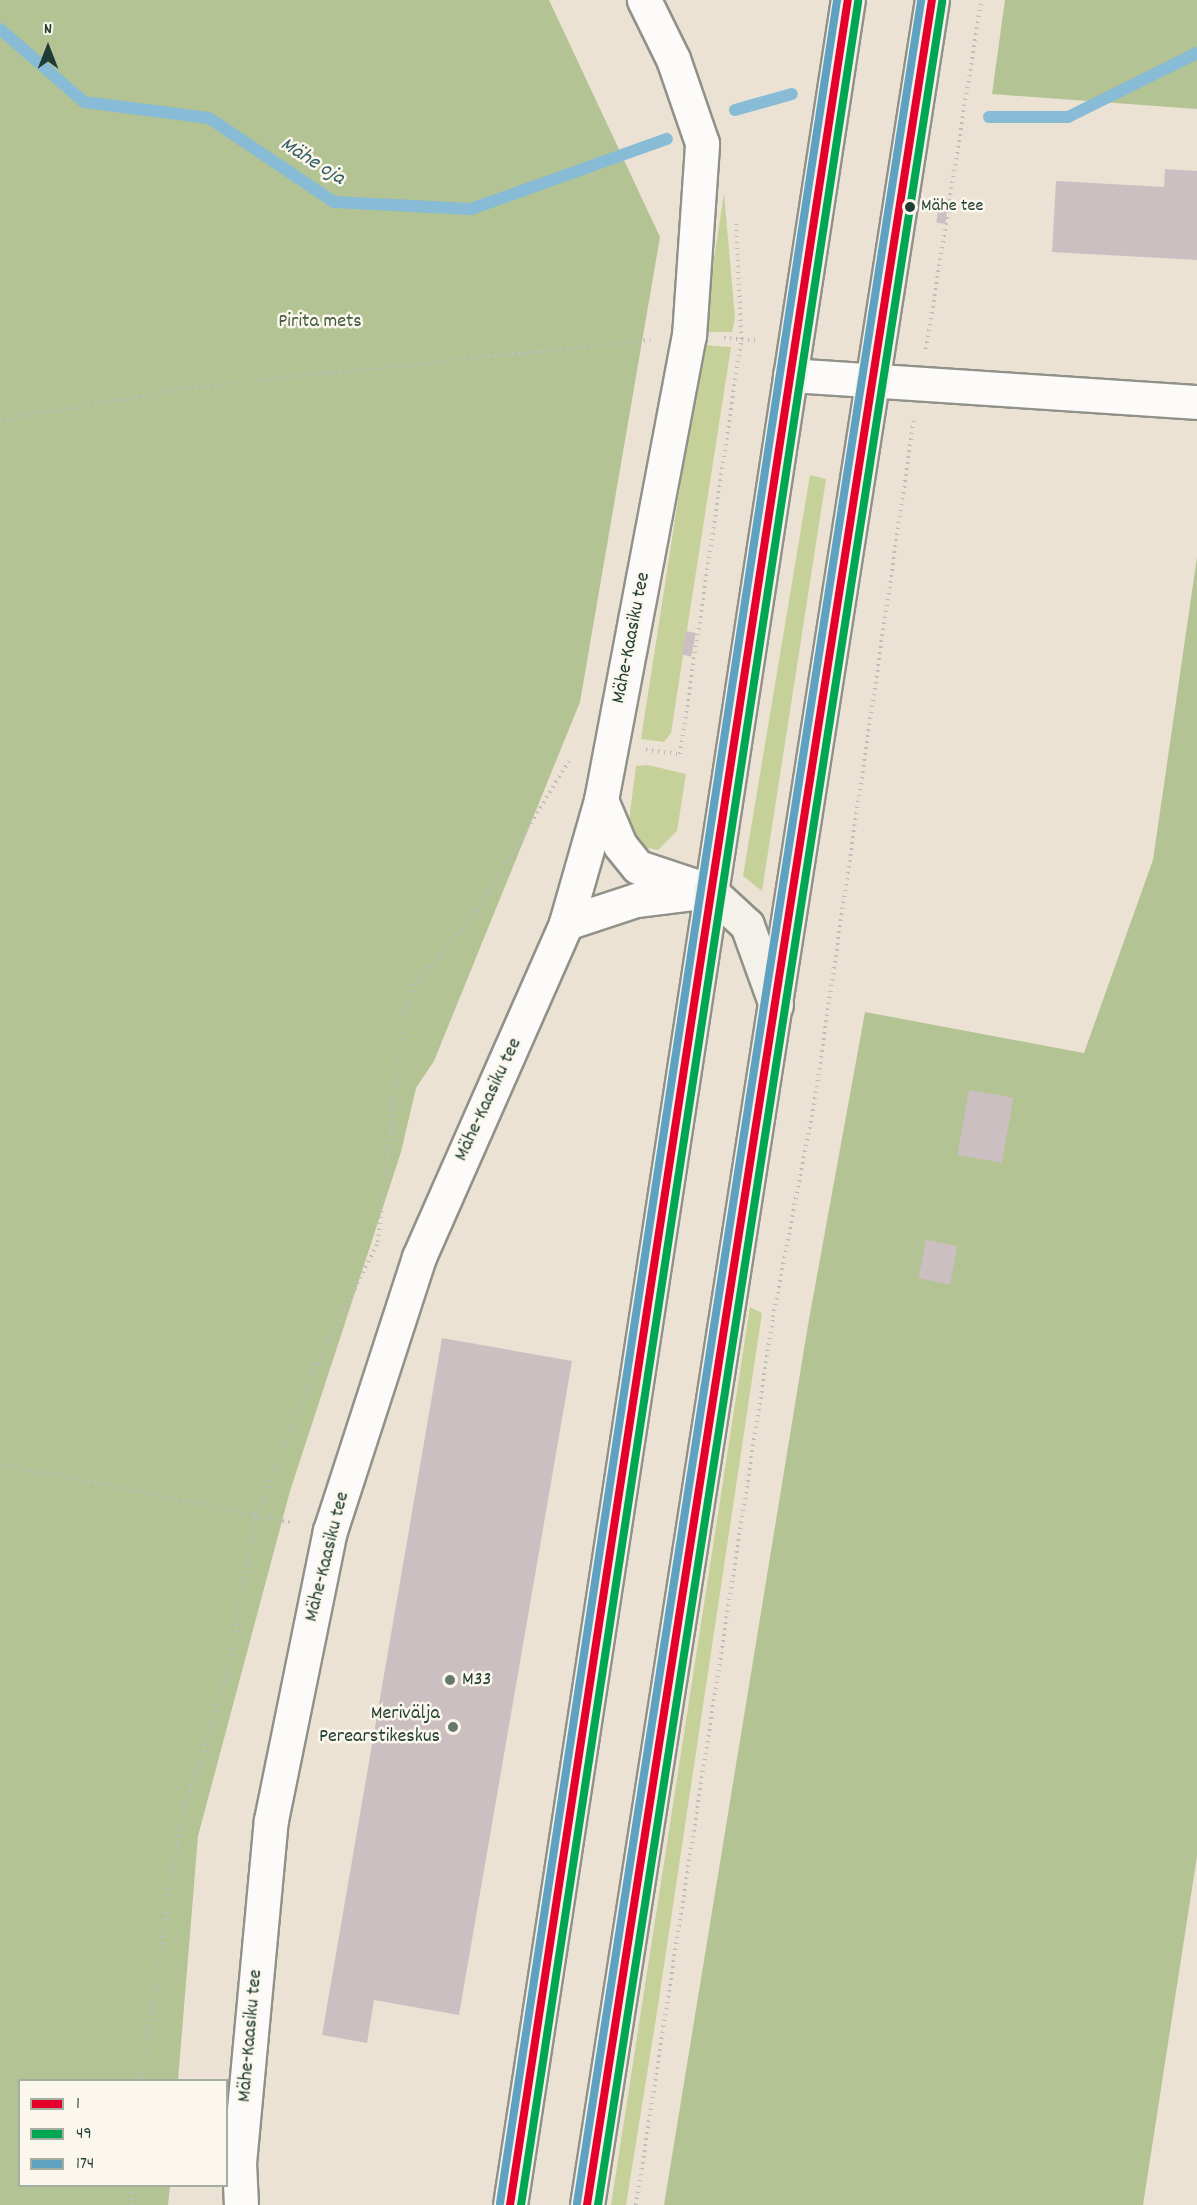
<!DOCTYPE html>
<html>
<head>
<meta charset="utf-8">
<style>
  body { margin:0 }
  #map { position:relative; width:1197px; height:2205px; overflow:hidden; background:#ebe2d4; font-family:Dekko,sans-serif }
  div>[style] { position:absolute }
  .green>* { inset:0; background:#c6d19a }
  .forest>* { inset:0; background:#b3c393 }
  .stream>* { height:12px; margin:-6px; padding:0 6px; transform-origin:6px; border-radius:6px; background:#88bbd6 }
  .building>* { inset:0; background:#ccbfc2; transform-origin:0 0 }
  .path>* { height:4px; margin-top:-2px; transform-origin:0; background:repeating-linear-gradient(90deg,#bdbebb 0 1.5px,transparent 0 6px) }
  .roads { filter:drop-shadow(2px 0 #909189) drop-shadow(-2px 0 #909189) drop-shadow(0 2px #909189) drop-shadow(0 -2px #909189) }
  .street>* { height:33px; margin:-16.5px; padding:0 16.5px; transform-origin:16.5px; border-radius:16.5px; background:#fcfbf9 }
  .secondary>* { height:33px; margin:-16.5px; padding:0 16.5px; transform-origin:16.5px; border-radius:16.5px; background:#f4f0ea }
  .bus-1>* { height:8px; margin:-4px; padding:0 4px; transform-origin:4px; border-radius:4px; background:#e4002b }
  .bus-2>* { height:8px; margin:-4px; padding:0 4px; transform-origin:4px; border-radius:4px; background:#00a651 }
  .bus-3>* { height:8px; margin:-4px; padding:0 4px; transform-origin:4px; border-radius:4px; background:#5ea1c0 }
  .dots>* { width:16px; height:16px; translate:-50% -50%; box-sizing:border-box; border:3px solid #fbf7ec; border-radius:50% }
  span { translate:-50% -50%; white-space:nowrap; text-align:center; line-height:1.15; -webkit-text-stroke:5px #fbf7ec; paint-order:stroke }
  .bus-label { font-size:18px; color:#1f3d34 }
  .left { translate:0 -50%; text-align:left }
  .park-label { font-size:20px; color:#415e42 }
  .street-label { font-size:20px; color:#1f3d34 }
  .poi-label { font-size:20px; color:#1f3d34 }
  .right { translate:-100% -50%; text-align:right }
  .water-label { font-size:21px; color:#325e65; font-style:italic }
  .legend { position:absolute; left:18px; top:2079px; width:210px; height:108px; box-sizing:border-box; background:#fbf7ec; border:2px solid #a3ada2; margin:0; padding:8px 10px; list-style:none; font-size:18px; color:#1f3d34 }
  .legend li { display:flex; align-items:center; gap:12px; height:30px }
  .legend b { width:30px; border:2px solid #a3ada2 }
  .north { position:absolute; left:18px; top:18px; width:60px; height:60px; -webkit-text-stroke:4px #fbf7ec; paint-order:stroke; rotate:0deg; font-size:16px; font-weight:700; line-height:24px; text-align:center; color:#1f3d34 }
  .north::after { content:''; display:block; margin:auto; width:21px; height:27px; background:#1f3d34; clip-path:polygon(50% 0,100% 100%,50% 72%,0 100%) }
</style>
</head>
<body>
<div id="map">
  <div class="green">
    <div style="clip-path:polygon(724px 193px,735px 318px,732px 332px,703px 332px)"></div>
    <div style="clip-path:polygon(702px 345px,731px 347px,671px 733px,664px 742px,641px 739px)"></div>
    <div style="clip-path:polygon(810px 475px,826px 479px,762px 891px,743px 876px)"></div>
    <div style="clip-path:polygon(648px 765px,686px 774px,677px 831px,658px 850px,638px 846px,628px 828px,636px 766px)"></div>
    <div style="clip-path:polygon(750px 1307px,762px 1313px,657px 2012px,626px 2205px,611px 2205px)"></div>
  </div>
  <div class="forest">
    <div style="clip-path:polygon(0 0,549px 0,660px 237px,580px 702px,434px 1061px,416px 1088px,401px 1152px,290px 1491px,198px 1836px,178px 2080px,20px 2080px,20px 2186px,170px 2186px,168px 2205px,0 2205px)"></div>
    <div style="clip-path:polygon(1005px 0,1197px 0,1197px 109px,992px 94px)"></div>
    <div style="clip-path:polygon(1197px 557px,1197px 1856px,1143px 2205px,664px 2205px,808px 1325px,865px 1012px,1084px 1053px,1153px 860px)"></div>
  </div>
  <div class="stream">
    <div style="left:0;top:29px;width:111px;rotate:41deg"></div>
    <div style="left:84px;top:102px;width:126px;rotate:7.3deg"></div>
    <div style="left:209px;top:118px;width:151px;rotate:33.9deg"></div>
    <div style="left:334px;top:202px;width:137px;rotate:2.9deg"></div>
    <div style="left:471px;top:209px;width:208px;rotate:-19.7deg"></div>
    <div style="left:735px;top:110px;width:59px;rotate:-15.7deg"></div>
    <div style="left:989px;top:117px;width:79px"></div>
    <div style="left:1068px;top:117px;width:144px;rotate:-26.4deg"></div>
  </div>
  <div class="building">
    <div style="clip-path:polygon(1165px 169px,1197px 171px,1197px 260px,1052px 252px,1056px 181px,1164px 187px)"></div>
    <div style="left:939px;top:199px;width:9px;height:24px;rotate:6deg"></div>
    <div style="left:686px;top:631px;width:10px;height:24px;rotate:11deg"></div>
    <div style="left:969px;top:1090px;width:45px;height:66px;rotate:10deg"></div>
    <div style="left:926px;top:1240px;width:32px;height:39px;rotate:11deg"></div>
    <div style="clip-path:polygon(442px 1338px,572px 1361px,459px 2015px,374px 2000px,367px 2043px,322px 2035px)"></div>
  </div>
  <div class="path">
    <div style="left:724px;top:338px;width:35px;rotate:5deg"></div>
    <div style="left:926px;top:349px;width:353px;rotate:-81deg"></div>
    <div style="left:0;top:420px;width:199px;rotate:-9.6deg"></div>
    <div style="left:196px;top:387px;width:457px;rotate:-5.9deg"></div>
    <div style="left:646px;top:750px;width:34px;rotate:7deg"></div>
    <div style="left:680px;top:754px;width:419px;rotate:-81.6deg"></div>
    <div style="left:741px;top:339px;width:120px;rotate:-92.4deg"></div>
    <div style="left:0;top:1464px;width:300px;rotate:11.3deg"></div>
    <div style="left:141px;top:2080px;width:263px;rotate:-81.3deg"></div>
    <div style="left:181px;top:1820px;width:154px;rotate:-72.6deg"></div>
    <div style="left:227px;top:1673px;width:161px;rotate:-79.6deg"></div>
    <div style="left:256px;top:1515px;width:163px;rotate:-68deg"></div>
    <div style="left:317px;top:1364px;width:136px;rotate:-63.4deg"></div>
    <div style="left:378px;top:1242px;width:229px;rotate:-83.5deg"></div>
    <div style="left:404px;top:1014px;width:30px;rotate:-70deg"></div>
    <div style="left:414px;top:986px;width:99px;rotate:-50.3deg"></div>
    <div style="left:477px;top:910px;width:175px;rotate:-58.3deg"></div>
    <div style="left:133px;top:2186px;width:19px;rotate:90deg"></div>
    <div style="left:636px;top:2205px;width:899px;rotate:-81.23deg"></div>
    <div style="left:773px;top:1317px;width:216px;rotate:-79.1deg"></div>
    <div style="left:814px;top:1105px;width:693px;rotate:-81.71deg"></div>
  </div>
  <div class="roads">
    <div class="street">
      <div style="left:790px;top:375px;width:408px;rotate:3.8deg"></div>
      <div style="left:601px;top:800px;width:49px;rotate:67.1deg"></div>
      <div style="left:620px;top:845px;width:28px;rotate:51deg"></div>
      <div style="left:638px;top:867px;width:76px;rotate:18.4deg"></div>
      <div style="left:566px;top:923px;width:74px;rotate:-18.2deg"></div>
      <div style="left:636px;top:900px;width:65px;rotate:-7deg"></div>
      <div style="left:241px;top:2205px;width:42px;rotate:-92.7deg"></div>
      <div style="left:239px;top:2163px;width:344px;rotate:-84.7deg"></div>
      <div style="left:271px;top:1820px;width:295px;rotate:-78.5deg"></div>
      <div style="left:330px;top:1531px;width:288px;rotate:-72deg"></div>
      <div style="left:419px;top:1257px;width:365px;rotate:-66.2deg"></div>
      <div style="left:566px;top:923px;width:128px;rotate:-74.1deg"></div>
      <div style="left:601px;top:800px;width:472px;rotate:-79.3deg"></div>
      <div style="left:689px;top:336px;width:193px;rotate:-86.1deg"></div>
      <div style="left:702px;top:143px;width:89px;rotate:-109deg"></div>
      <div style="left:673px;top:59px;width:66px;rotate:-116.2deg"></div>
    </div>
    <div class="secondary">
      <div style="left:710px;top:891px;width:50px;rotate:42.6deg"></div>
      <div style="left:747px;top:925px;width:85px;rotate:70.1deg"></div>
      <div style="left:510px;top:2205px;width:2231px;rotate:-81.29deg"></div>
      <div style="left:587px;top:2205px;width:2232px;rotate:-81.11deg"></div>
    </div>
  </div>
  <div class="bus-1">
    <div style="left:510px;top:2205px;width:2231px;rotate:-81.29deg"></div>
    <div style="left:587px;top:2205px;width:2232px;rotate:-81.11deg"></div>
  </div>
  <div class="bus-2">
    <div style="left:521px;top:2205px;width:2229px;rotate:-81.3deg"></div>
    <div style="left:598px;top:2205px;width:2230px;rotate:-81.12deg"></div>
  </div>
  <div class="bus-3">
    <div style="left:500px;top:2203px;width:2229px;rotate:-81.3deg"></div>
    <div style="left:577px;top:2203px;width:2230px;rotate:-81.12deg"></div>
  </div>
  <div class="dots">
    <div style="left:910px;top:207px;background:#1f3d34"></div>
    <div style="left:450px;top:1680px;background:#66776c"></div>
    <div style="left:453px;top:1727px;background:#66776c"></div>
  </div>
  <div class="bus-label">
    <span class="left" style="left:921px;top:207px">Mähe tee</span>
  </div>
  <div class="park-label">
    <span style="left:320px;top:322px">Pirita mets</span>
  </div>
  <div class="street-label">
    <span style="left:632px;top:638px;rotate:-79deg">Mähe-Kaasiku tee</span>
    <span style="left:489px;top:1100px;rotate:-65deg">Mähe-Kaasiku tee</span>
    <span style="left:328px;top:1557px;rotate:-76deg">Mähe-Kaasiku tee</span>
    <span style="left:251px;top:2036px;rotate:-85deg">Mähe-Kaasiku tee</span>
  </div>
  <div class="poi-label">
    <span class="left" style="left:462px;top:1680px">M33</span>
    <span class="right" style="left:440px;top:1726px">Merivälja<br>Perearstikeskus</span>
  </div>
  <div class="water-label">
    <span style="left:312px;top:162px;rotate:32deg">Mähe oja</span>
  </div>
  <ul class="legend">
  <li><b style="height:8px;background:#e4002b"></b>1</li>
  <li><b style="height:8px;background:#00a651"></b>49</li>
  <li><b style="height:8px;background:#5ea1c0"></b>174</li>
  </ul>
  <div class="north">N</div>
</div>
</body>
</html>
